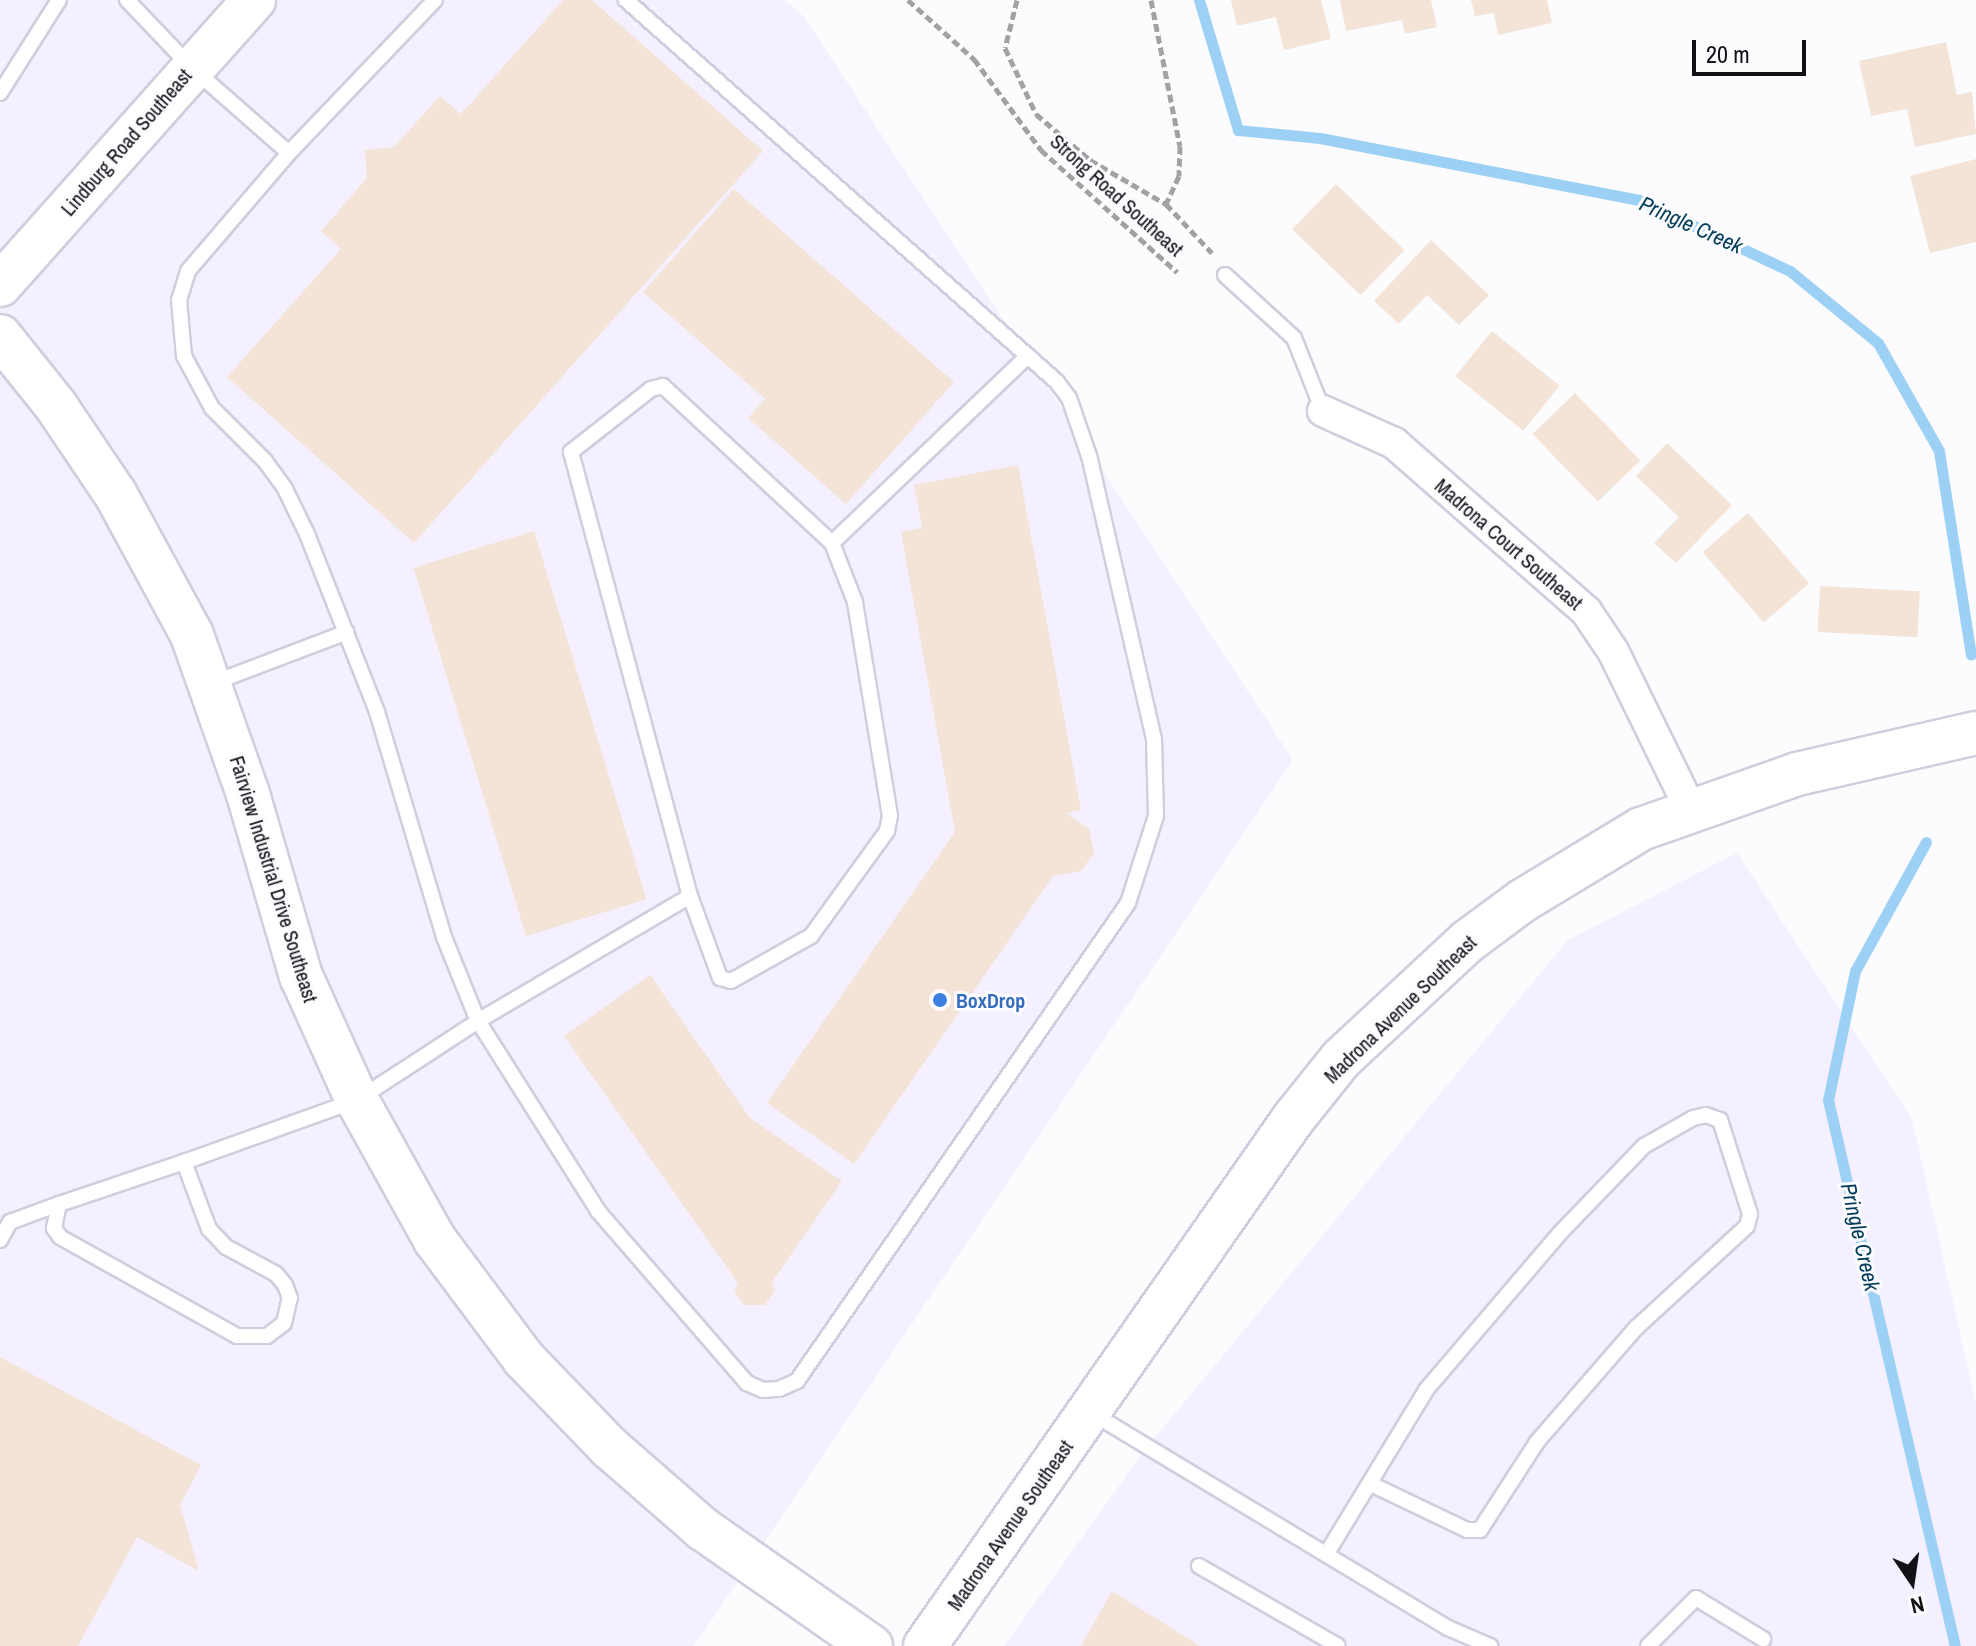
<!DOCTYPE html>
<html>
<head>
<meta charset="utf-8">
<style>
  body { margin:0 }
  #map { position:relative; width:1976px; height:1646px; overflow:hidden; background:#fcfbfe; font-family:"Archivo Narrow",sans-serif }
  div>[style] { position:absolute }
  .built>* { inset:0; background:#f4f0ff }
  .stream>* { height:11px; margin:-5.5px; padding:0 5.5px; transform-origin:5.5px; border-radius:5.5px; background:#9cd1f5 }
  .building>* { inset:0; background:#f3e4d7; transform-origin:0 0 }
  .path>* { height:5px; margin-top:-2.5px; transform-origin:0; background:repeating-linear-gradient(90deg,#a2a1a4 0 8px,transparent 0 12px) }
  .roads { filter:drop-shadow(2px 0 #d2cdde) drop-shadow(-2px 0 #d2cdde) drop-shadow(0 2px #d2cdde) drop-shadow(0 -2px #d2cdde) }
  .lane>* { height:14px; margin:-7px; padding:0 7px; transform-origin:7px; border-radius:7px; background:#fff }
  .street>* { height:30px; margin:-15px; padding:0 15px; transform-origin:15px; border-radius:15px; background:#fff }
  .secondary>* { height:42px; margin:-21px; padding:0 21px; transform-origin:21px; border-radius:21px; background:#fff }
  .dots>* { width:22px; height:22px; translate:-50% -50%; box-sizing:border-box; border:4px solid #fcfbfe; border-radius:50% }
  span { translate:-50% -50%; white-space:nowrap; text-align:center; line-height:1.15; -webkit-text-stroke:6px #fcfbfe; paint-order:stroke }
  .street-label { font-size:20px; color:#131116 }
  .shop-label { font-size:20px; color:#366cbe; font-weight:700 }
  .left { translate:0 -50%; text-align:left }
  .water-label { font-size:22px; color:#033d5a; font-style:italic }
  .north { position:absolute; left:1872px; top:1542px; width:80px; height:80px; -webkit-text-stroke:6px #fcfbfe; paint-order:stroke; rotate:167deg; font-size:22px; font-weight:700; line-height:32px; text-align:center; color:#131116 }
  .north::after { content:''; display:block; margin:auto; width:28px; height:36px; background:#131116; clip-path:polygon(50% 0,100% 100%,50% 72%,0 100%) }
  .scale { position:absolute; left:1692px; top:40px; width:114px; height:36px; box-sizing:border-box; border:4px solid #131116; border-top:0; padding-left:10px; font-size:24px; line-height:28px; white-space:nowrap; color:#131116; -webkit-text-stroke:6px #fcfbfe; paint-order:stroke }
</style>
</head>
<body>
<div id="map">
  <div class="built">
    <div style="clip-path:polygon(0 0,785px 0,804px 17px,1293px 760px,694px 1646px,0 1646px)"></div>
    <div style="clip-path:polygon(1737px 853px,1912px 1119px,1976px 1405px,1976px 1646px,1004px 1646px,1147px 1447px,1568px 940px)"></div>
  </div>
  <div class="stream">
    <div style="left:1199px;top:0;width:136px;rotate:73.3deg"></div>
    <div style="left:1238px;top:130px;width:82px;rotate:5.6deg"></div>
    <div style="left:1320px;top:138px;width:325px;rotate:11deg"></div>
    <div style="left:1639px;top:200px;width:167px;rotate:25.2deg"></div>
    <div style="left:1790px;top:271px;width:114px;rotate:39.3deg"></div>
    <div style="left:1878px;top:343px;width:124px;rotate:60.5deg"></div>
    <div style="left:1939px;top:451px;width:206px;rotate:81.1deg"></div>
    <div style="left:1926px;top:842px;width:147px;rotate:118.8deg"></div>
    <div style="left:1855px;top:971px;width:132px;rotate:101.8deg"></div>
    <div style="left:1828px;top:1100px;width:561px;rotate:76.91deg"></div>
  </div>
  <div class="building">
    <div style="clip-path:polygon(563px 0,592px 0,763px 151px,414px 543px,227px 377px,341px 249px,321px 231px,367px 178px,365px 150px,394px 147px,440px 96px,461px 114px)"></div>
    <div style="clip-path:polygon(1231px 0,1321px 0,1331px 39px,1284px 50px,1276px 17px,1237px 26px)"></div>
    <div style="clip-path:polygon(1340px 0,1431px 0,1437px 27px,1405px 34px,1402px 20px,1346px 31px)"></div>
    <div style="clip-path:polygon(1471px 0,1547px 0,1552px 23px,1498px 35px,1494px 13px,1475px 16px)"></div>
    <div style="clip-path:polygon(1946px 42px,1957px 95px,1972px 92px,1976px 134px,1915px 147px,1907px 109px,1871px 116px,1859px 61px)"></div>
    <div style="clip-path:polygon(1976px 159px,1976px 242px,1930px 253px,1910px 176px)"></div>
    <div style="left:1336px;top:184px;width:95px;height:63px;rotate:44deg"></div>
    <div style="clip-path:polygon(734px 189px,954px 382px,846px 504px,748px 418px,765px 399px,643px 292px)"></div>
    <div style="clip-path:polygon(1431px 240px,1489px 295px,1459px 325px,1427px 295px,1399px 324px,1374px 301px)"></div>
    <div style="left:1492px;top:331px;width:87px;height:58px;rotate:39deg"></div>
    <div style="left:1575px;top:393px;width:94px;height:59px;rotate:46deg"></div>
    <div style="clip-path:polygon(1667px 443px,1732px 505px,1676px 563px,1654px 543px,1679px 517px,1636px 476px)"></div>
    <div style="clip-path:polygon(1018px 465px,1081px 810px,1067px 813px,1089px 829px,1094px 853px,1081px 871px,1053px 876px,854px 1164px,767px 1103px,955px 832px,901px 532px,922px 528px,914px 485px)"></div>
    <div style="left:1748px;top:513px;width:93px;height:60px;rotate:49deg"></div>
    <div style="left:534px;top:531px;width:385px;height:126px;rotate:73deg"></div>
    <div style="left:1820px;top:586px;width:100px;height:46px;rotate:3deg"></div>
    <div style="clip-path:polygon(650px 975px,750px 1118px,842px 1181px,772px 1282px,775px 1291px,765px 1305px,744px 1305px,734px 1291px,738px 1283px,564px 1036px)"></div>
    <div style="clip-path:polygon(0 1357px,201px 1465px,180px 1505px,199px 1571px,137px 1537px,78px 1646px,0 1646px)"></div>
    <div style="clip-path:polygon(1112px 1591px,1200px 1646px,1081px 1646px)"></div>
  </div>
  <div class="path">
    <div style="left:908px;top:0;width:89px;rotate:41.8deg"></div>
    <div style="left:974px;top:59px;width:113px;rotate:53.6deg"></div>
    <div style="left:1041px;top:150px;width:183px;rotate:41.9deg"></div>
    <div style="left:1017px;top:0;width:49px;rotate:104deg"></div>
    <div style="left:1005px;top:48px;width:73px;rotate:64.8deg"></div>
    <div style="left:1036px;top:114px;width:71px;rotate:40.4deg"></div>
    <div style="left:1090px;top:160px;width:88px;rotate:30.1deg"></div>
    <div style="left:1166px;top:204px;width:67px;rotate:46.8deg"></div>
    <div style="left:1151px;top:0;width:149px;rotate:78.8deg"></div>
    <div style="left:1180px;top:146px;width:30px;rotate:92deg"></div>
    <div style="left:1179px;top:176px;width:31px;rotate:115deg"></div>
  </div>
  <div class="roads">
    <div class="lane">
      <div style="left:127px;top:0;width:93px;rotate:46.3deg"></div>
      <div style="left:191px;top:67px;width:130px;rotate:41.3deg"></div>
      <div style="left:435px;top:0;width:211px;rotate:133.7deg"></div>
      <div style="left:289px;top:153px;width:155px;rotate:130.6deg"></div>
      <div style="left:188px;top:271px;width:30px;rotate:107deg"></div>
      <div style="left:179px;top:300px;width:56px;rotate:84.9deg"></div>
      <div style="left:184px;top:356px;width:59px;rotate:61.7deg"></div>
      <div style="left:212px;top:408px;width:75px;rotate:45deg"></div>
      <div style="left:265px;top:461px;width:34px;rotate:54deg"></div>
      <div style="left:285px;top:489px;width:50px;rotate:63.9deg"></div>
      <div style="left:307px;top:534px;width:191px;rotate:68.5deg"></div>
      <div style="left:377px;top:712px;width:235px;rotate:73.4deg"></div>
      <div style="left:444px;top:937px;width:91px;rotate:68deg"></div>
      <div style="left:478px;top:1021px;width:225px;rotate:57.7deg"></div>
      <div style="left:598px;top:1211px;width:228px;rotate:49.1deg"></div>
      <div style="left:747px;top:1383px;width:17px;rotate:24deg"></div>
      <div style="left:763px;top:1390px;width:16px;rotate:-4deg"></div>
      <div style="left:779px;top:1389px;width:20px;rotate:-24deg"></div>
      <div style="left:797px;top:1381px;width:581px;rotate:-55.3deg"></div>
      <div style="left:1128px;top:903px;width:91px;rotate:-72.2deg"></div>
      <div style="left:1156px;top:816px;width:77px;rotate:-91.5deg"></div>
      <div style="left:1154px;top:739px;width:290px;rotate:-102.9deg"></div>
      <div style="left:1089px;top:456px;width:61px;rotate:-109deg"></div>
      <div style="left:1069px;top:398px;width:21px;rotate:-127deg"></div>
      <div style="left:1056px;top:381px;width:575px;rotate:-138.46deg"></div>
      <div style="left:0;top:93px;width:110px;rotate:-57.6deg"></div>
      <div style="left:1225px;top:275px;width:93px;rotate:42.4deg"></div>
      <div style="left:1294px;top:338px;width:79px;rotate:68.3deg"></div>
      <div style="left:832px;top:543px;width:231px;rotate:-137.1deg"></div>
      <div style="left:663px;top:386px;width:12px;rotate:166deg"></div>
      <div style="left:651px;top:389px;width:102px;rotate:141.8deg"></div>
      <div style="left:571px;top:452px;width:460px;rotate:75deg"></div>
      <div style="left:690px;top:896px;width:87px;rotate:69.9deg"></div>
      <div style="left:720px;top:978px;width:11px;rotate:15deg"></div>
      <div style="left:731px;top:981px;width:92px;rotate:-29.4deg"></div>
      <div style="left:811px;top:936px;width:130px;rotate:-54.1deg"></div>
      <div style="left:887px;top:831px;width:15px;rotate:-79deg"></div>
      <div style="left:890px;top:816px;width:217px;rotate:-99.3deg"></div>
      <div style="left:855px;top:602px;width:63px;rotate:-111.3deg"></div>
      <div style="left:832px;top:543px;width:271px;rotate:-43.7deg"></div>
      <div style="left:213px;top:683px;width:143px;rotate:-20.8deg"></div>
      <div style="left:184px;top:1162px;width:132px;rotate:161.4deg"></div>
      <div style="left:59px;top:1204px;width:25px;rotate:102deg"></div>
      <div style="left:54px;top:1228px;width:11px;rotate:56deg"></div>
      <div style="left:60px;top:1237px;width:203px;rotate:29.2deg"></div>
      <div style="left:237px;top:1336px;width:30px"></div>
      <div style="left:267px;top:1336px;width:21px;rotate:-37deg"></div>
      <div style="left:284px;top:1323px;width:26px;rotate:-77deg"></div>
      <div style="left:290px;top:1298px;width:14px;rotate:-111deg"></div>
      <div style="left:285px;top:1285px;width:14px;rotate:-129deg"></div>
      <div style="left:276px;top:1274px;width:57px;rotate:-151.6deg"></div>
      <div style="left:226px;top:1247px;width:25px;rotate:-133deg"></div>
      <div style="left:209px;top:1229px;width:72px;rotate:-110.5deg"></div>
      <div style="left:184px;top:1162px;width:184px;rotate:-19.7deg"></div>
      <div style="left:357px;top:1100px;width:145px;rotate:-33.1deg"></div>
      <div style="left:478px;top:1021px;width:246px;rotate:-30.5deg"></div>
      <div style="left:0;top:1240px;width:21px;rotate:-61deg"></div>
      <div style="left:10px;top:1222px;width:52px;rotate:-20.2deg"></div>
      <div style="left:1090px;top:1412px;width:418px;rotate:31.1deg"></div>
      <div style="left:1448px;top:1628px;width:46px;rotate:23.2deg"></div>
      <div style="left:1327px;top:1553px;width:191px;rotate:-58.7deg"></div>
      <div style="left:1426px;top:1390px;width:206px;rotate:-49.5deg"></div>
      <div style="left:1560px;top:1233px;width:121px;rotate:-46deg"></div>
      <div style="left:1644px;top:1146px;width:56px;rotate:-29.7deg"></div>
      <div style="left:1693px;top:1118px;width:13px;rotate:-13deg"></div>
      <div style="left:1706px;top:1115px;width:15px;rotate:20deg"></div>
      <div style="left:1720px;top:1120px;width:99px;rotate:72.3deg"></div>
      <div style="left:1750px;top:1214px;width:12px;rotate:104deg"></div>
      <div style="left:1747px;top:1226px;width:151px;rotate:137.4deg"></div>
      <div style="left:1636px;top:1328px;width:151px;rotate:131deg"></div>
      <div style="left:1537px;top:1442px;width:105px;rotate:122.9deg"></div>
      <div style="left:1480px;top:1530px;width:13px;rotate:180deg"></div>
      <div style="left:1467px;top:1530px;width:106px;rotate:-154.4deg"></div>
      <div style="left:1199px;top:1566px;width:160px;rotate:29.9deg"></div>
      <div style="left:1648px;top:1646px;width:68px;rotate:-45deg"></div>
      <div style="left:1696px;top:1598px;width:79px;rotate:31.5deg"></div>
    </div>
    <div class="street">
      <div style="left:1323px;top:411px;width:78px;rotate:24.3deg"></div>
      <div style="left:1394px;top:443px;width:255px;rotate:41.2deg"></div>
      <div style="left:1586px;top:611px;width:48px;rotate:56deg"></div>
      <div style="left:1613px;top:651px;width:177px;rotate:63.9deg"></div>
    </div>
    <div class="secondary">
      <div style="left:0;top:285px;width:382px;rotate:-48.3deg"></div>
      <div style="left:0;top:336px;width:90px;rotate:51.3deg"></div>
      <div style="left:56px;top:406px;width:107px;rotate:56deg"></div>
      <div style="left:116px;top:495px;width:159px;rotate:61.5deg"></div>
      <div style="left:192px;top:635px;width:169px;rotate:70.6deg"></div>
      <div style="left:248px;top:794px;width:190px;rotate:73.8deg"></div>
      <div style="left:301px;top:976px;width:136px;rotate:65.7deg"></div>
      <div style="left:357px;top:1100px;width:160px;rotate:60.9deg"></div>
      <div style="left:435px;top:1240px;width:149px;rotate:53.2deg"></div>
      <div style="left:524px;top:1359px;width:124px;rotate:46deg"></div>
      <div style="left:610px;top:1448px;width:123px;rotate:41.1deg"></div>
      <div style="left:703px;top:1529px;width:205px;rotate:34.9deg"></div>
      <div style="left:925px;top:1646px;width:643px;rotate:-55.07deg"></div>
      <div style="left:1293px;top:1119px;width:77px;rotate:-51.3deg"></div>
      <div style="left:1341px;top:1059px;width:173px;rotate:-42.9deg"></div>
      <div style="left:1468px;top:941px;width:67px;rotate:-36.5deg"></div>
      <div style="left:1522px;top:901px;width:139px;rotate:-31.2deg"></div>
      <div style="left:1641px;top:829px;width:165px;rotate:-19.4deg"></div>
      <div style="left:1797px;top:774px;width:184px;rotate:-12.9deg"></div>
    </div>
  </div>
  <div class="dots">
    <div style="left:940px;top:1000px;background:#3f7fe0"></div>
  </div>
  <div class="street-label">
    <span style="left:126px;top:142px;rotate:-49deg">Lindburg Road Southeast</span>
    <span style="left:1117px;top:195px;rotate:42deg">Strong Road Southeast</span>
    <span style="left:1509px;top:544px;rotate:41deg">Madrona Court Southeast</span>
    <span style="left:274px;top:879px;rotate:73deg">Fairview Industrial Drive Southeast</span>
    <span style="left:1400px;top:1009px;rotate:-44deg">Madrona Avenue Southeast</span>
    <span style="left:1010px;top:1525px;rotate:-55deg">Madrona Avenue Southeast</span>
  </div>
  <div class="shop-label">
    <span class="left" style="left:956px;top:1000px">BoxDrop</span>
  </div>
  <div class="water-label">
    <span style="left:1691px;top:225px;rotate:24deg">Pringle Creek</span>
    <span style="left:1860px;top:1237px;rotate:77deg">Pringle Creek</span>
  </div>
  <div class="north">N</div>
  <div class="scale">20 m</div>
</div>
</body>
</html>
